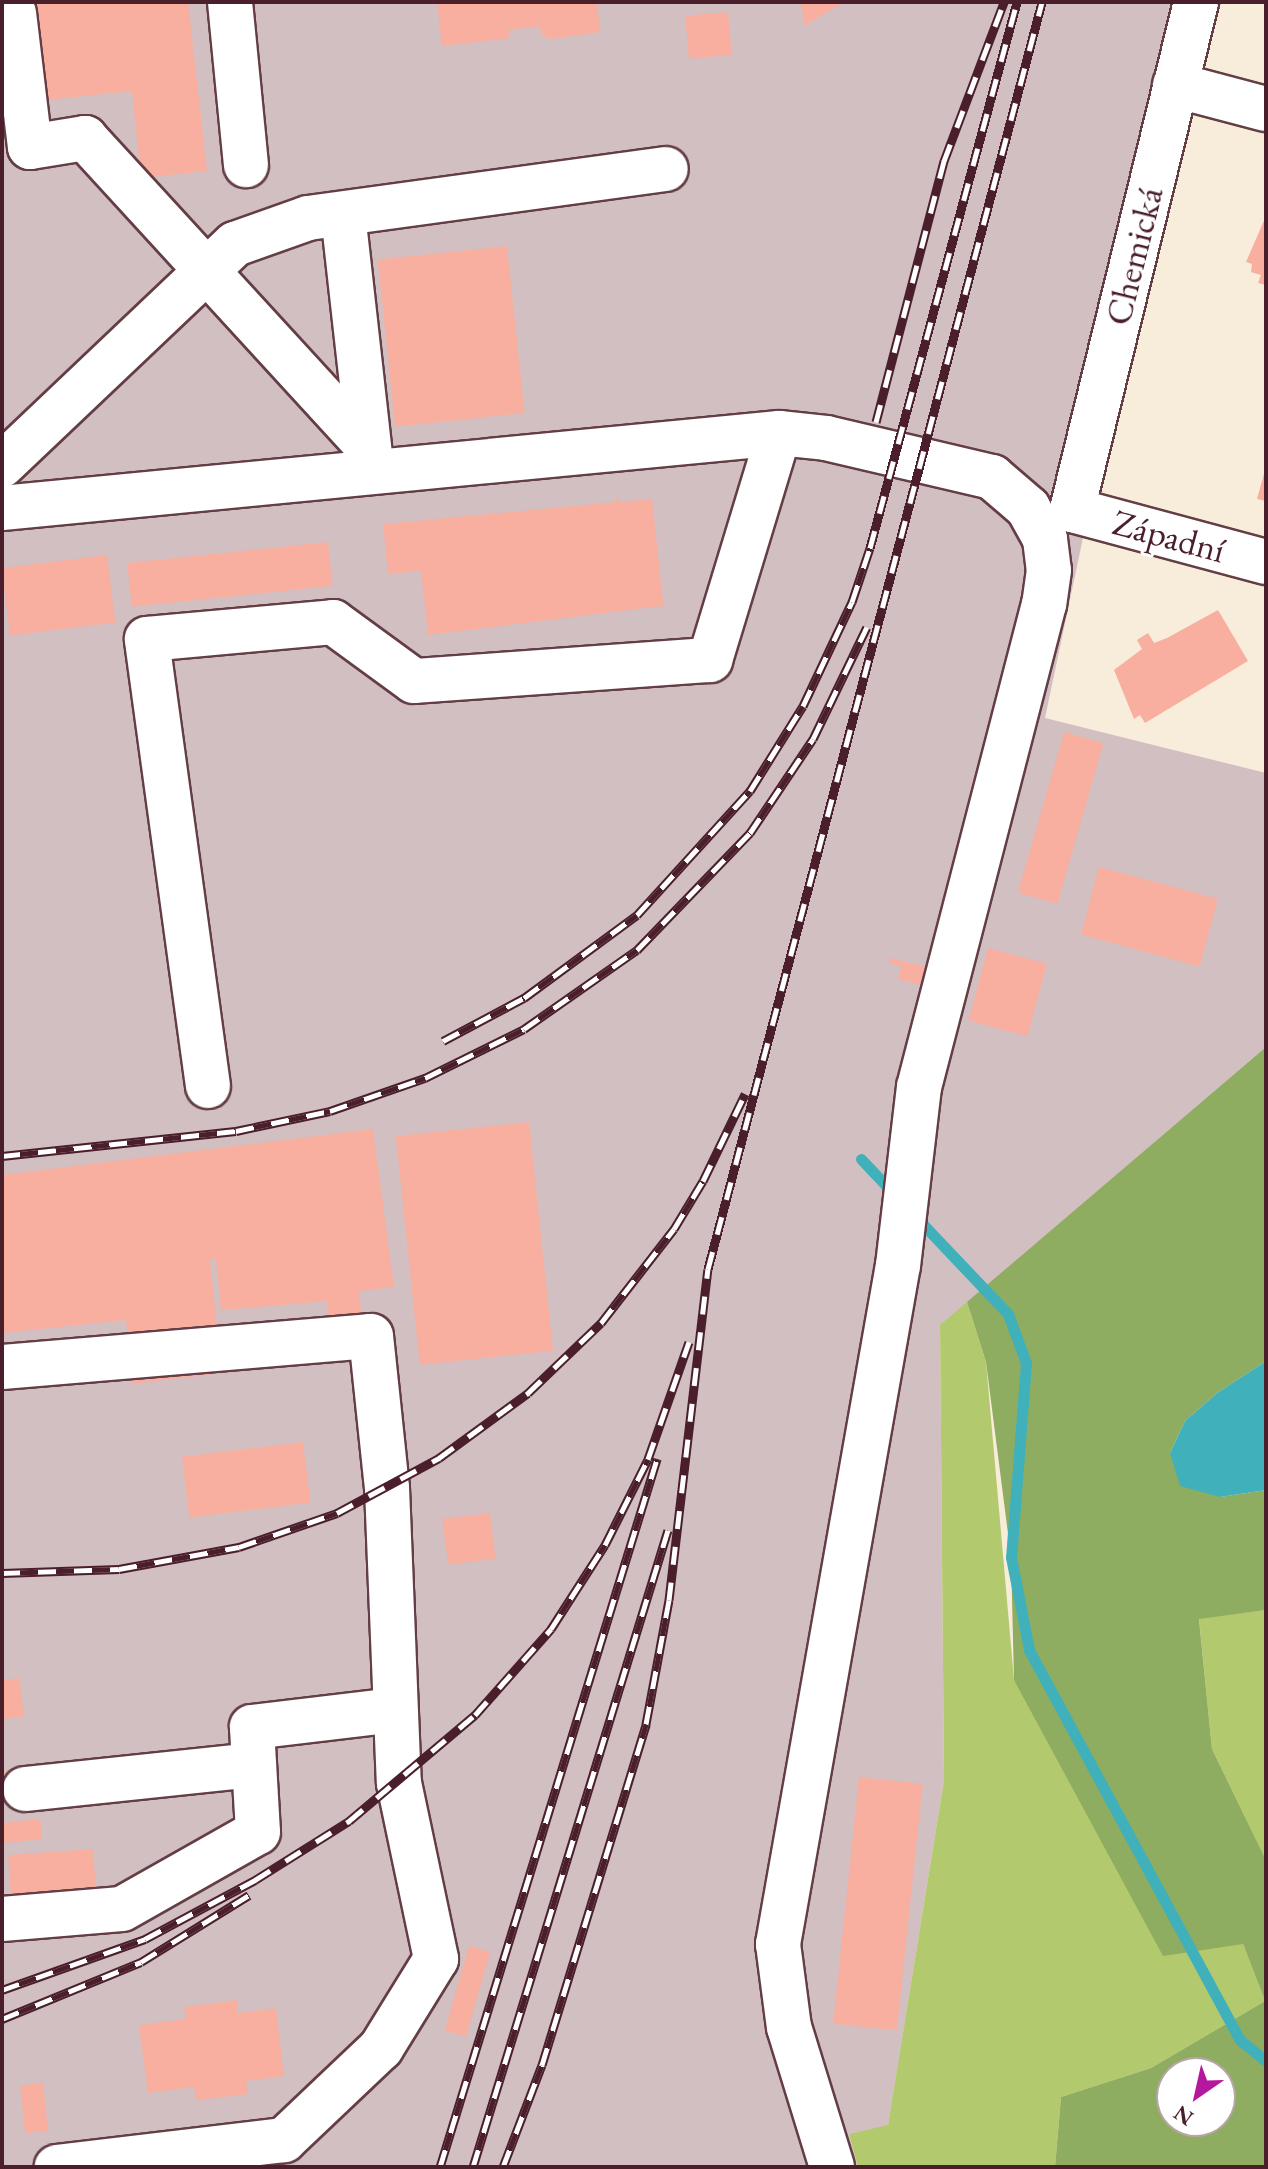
<!DOCTYPE html>
<html>
<head>
<meta charset="utf-8">
<style>
  body { margin:0 }
  #map { position:relative; width:1268px; height:2169px; overflow:hidden; background:#f8ecda; font-family:"EB Garamond",serif }
  div>[style] { position:absolute }
  .industrial>* { inset:0; background:#d2bfc1 }
  .green>* { inset:0; background:#b3c96d }
  .forest>* { inset:0; background:#8ead60 }
  .water>* { inset:0; background:#40b0bb }
  .stream>* { height:11px; margin:-5.5px; padding:0 5.5px; transform-origin:5.5px; border-radius:5.5px; background:#40b0bb }
  .building>* { inset:0; background:#f8af9f; transform-origin:0 0 }
  .roads { filter:drop-shadow(2px 0 #643e45) drop-shadow(-2px 0 #643e45) drop-shadow(0 2px #643e45) drop-shadow(0 -2px #643e45) }
  .minor>* { height:44px; margin:-22px; padding:0 22px; transform-origin:22px; border-radius:22px; background:#fff }
  .rail>* { height:9px; margin-top:-4.5px; transform-origin:0; background:repeating-linear-gradient(90deg,#fff 0 18px,#4a1f2b 0 36px); box-sizing:border-box; border-block:2px solid #4a1f2b }
  span { translate:-50% -50%; white-space:nowrap; text-align:center; line-height:1.15; -webkit-text-stroke:6px #fff; paint-order:stroke }
  .street-label { font-size:36px; color:#4a1f2b }
  .frame { position:absolute; inset:0; border:4px solid #4a1f2b; pointer-events:none }
  .north { position:absolute; left:1156px; top:2057px; width:80px; height:80px; box-sizing:border-box; background:#fff; border:2px solid #b7a5aa; border-radius:50%; rotate:214deg; font-size:22px; font-weight:700; line-height:32px; text-align:center; color:#4a1f2b }
  .north::after { content:''; display:block; margin:auto; width:28px; height:36px; background:#b5179e; clip-path:polygon(50% 0,100% 100%,50% 72%,0 100%) }
</style>
</head>
<body>
<div id="map">
  <div class="industrial">
    <div style="clip-path:polygon(2px 2px,1196px 2px,1045px 718px,1266px 773px,1266px 1047px,940px 1326px,944px 1780px,888px 2126px,849px 2134px,858px 2167px,2px 2167px)"></div>
  </div>
  <div class="green">
    <div style="clip-path:polygon(967px 1302px,986px 1362px,1014px 1680px,1243px 1944px,1265px 2001px,1151px 2068px,1061px 2097px,1055px 2167px,858px 2167px,849px 2134px,888px 2125px,944px 1780px,940px 1325px)"></div>
    <div style="clip-path:polygon(1266px 1610px,1266px 1860px,1212px 1749px,1199px 1618px)"></div>
  </div>
  <div class="forest">
    <div style="clip-path:polygon(evenodd,1266px 1047px,1266px 1361px,1217px 1393px,1185px 1421px,1170px 1453px,1220px 1497px,1266px 1490px,1266px 1610px,1199px 1619px,1212px 1749px,1266px 1860px,1266px 2167px,1055px 2167px,1061px 2097px,1151px 2068px,1265px 2001px,1243px 1944px,1163px 1956px,1014px 1680px,1011px 1557px,986px 1362px,967px 1302px,1266px 1047px,1172px 2073px,1220px 2073px,1220px 2121px,1172px 2121px,1172px 2073px)"></div>
  </div>
  <div class="water">
    <div style="clip-path:polygon(1266px 1361px,1266px 1490px,1220px 1497px,1180px 1486px,1170px 1453px,1185px 1421px,1217px 1393px)"></div>
  </div>
  <div class="stream">
    <div style="left:861px;top:1159px;width:51px;rotate:46.6deg"></div>
    <div style="left:916px;top:1217px;width:134px;rotate:46.5deg"></div>
    <div style="left:1008px;top:1314px;width:52px;rotate:69.8deg"></div>
    <div style="left:1026px;top:1363px;width:195px;rotate:94.4deg"></div>
    <div style="left:1011px;top:1557px;width:95px;rotate:79deg"></div>
    <div style="left:1029px;top:1650px;width:443px;rotate:61.6deg"></div>
    <div style="left:1240px;top:2040px;width:33px;rotate:39deg"></div>
  </div>
  <div class="building">
    <div style="clip-path:polygon(24px 2px,188px 2px,207px 171px,141px 178px,132px 91px,36px 101px)"></div>
    <div style="clip-path:polygon(437px 2px,597px 2px,600px 32px,550px 39px,541px 34px,540px 26px,509px 30px,510px 38px,442px 46px)"></div>
    <div style="clip-path:polygon(801px 2px,844px 2px,804px 26px)"></div>
    <div style="left:728px;top:12px;width:43px;height:43px;rotate:85deg"></div>
    <div style="clip-path:polygon(1266px 216px,1266px 285px,1258px 283px,1261px 275px,1251px 272px,1252px 264px,1246px 262px)"></div>
    <div style="left:507px;top:246px;width:168px;height:130px;rotate:84deg"></div>
    <div style="clip-path:polygon(1265px 470px,1266px 470px,1266px 501px,1257px 499px)"></div>
    <div style="clip-path:polygon(617px 494px,619px 502px,652px 499px,664px 612px,661px 606px,428px 635px,421px 571px,388px 574px,383px 524px,616px 502px)"></div>
    <div style="left:328px;top:542px;width:44px;height:202px;rotate:84deg"></div>
    <div style="left:107px;top:555px;width:68px;height:106px;rotate:83deg"></div>
    <div style="clip-path:polygon(1218px 610px,1248px 661px,1145px 723px,1140px 715px,1134px 719px,1114px 670px,1142px 649px,1137px 640px,1148px 633px,1154px 643px,1167px 638px)"></div>
    <div style="left:1064px;top:732px;width:41px;height:167px;rotate:16deg"></div>
    <div style="left:1099px;top:867px;width:123px;height:70px;rotate:15deg"></div>
    <div style="left:988px;top:948px;width:61px;height:75px;rotate:15deg"></div>
    <div style="clip-path:polygon(890px 958px,931px 968px,927px 986px,898px 979px,901px 966px,889px 963px)"></div>
    <div style="left:529px;top:1122px;width:230px;height:134px;rotate:84deg"></div>
    <div style="clip-path:polygon(373px 1129px,394px 1287px,359px 1291px,362px 1324px,330px 1327px,327px 1301px,221px 1310px,216px 1259px,210px 1260px,217px 1328px,312px 1317px,371px 1355px,132px 1384px,126px 1320px,2px 1333px,2px 1175px)"></div>
    <div style="left:303px;top:1442px;width:61px;height:122px;rotate:83deg"></div>
    <div style="left:490px;top:1513px;width:46px;height:48px;rotate:83deg"></div>
    <div style="clip-path:polygon(19px 1678px,24px 1717px,2px 1719px,2px 1680px)"></div>
    <div style="clip-path:polygon(2px 1758px,7px 1783px,2px 1783px)"></div>
    <div style="left:859px;top:1777px;width:64px;height:248px;rotate:6deg"></div>
    <div style="left:40px;top:1819px;width:20px;height:38px;rotate:84deg"></div>
    <div style="left:93px;top:1849px;width:41px;height:85px;rotate:86deg"></div>
    <div style="left:469px;top:1946px;width:22px;height:88px;rotate:16deg"></div>
    <div style="clip-path:polygon(237px 2000px,238px 2013px,276px 2008px,284px 2076px,246px 2081px,248px 2094px,196px 2100px,194px 2087px,148px 2093px,139px 2025px,186px 2019px,184px 2007px)"></div>
    <div style="left:43px;top:2083px;width:48px;height:23px;rotate:84deg"></div>
  </div>
  <div class="roads">
    <div class="minor">
      <div style="left:230px;top:2px;width:164px;rotate:84.4deg"></div>
      <div style="left:1196px;top:2px;width:523px;rotate:103.72deg"></div>
      <div style="left:1072px;top:510px;width:201px;rotate:15deg"></div>
      <div style="left:14px;top:13px;width:135px;rotate:83.2deg"></div>
      <div style="left:30px;top:147px;width:56px;rotate:-9.3deg"></div>
      <div style="left:85px;top:138px;width:420px;rotate:47.5deg"></div>
      <div style="left:1175px;top:85px;width:94px;rotate:14.8deg"></div>
      <div style="left:343px;top:214px;width:243px;rotate:83.6deg"></div>
      <div style="left:2px;top:465px;width:321px;rotate:-43.5deg"></div>
      <div style="left:235px;top:244px;width:77px;rotate:-19.6deg"></div>
      <div style="left:308px;top:218px;width:361px;rotate:-7.8deg"></div>
      <div style="left:2px;top:508px;width:781px;rotate:-5.51deg"></div>
      <div style="left:779px;top:433px;width:47px;rotate:6.1deg"></div>
      <div style="left:826px;top:438px;width:171px;rotate:13.2deg"></div>
      <div style="left:992px;top:477px;width:48px;rotate:40.7deg"></div>
      <div style="left:1028px;top:508px;width:35px;rotate:61deg"></div>
      <div style="left:1045px;top:539px;width:31px;rotate:83deg"></div>
      <div style="left:1049px;top:570px;width:34px;rotate:98deg"></div>
      <div style="left:1044px;top:604px;width:499px;rotate:104.5deg"></div>
      <div style="left:919px;top:1087px;width:179px;rotate:96.7deg"></div>
      <div style="left:898px;top:1265px;width:690px;rotate:100.02deg"></div>
      <div style="left:778px;top:1944px;width:84px;rotate:82.5deg"></div>
      <div style="left:789px;top:2027px;width:146px;rotate:72.9deg"></div>
      <div style="left:208px;top:1086px;width:451px;rotate:-97.8deg"></div>
      <div style="left:147px;top:639px;width:187px;rotate:-5.2deg"></div>
      <div style="left:333px;top:622px;width:100px;rotate:36.1deg"></div>
      <div style="left:414px;top:681px;width:297px;rotate:-4.1deg"></div>
      <div style="left:710px;top:660px;width:237px;rotate:-73.1deg"></div>
      <div style="left:2px;top:1367px;width:370px;rotate:-4.8deg"></div>
      <div style="left:371px;top:1336px;width:153px;rotate:84deg"></div>
      <div style="left:387px;top:1488px;width:295px;rotate:87.7deg"></div>
      <div style="left:399px;top:1783px;width:180px;rotate:78.1deg"></div>
      <div style="left:436px;top:1959px;width:105px;rotate:121.7deg"></div>
      <div style="left:381px;top:2048px;width:134px;rotate:136.5deg"></div>
      <div style="left:284px;top:2140px;width:229px;rotate:173.2deg"></div>
      <div style="left:25px;top:1789px;width:230px;rotate:-6deg"></div>
      <div style="left:2px;top:1919px;width:120px;rotate:-4.8deg"></div>
      <div style="left:122px;top:1909px;width:156px;rotate:-29.5deg"></div>
      <div style="left:258px;top:1832px;width:105px;rotate:-93.3deg"></div>
      <div style="left:252px;top:1727px;width:144px;rotate:-6.8deg"></div>
    </div>
  </div>
  <div class="rail">
    <div style="left:876px;top:422px;width:270px;rotate:-75.4deg"></div>
    <div style="left:944px;top:161px;width:170px;rotate:-69.3deg"></div>
    <div style="left:443px;top:1041px;width:92px;rotate:-28deg"></div>
    <div style="left:524px;top:998px;width:140px;rotate:-36.3deg"></div>
    <div style="left:637px;top:915px;width:168px;rotate:-47.7deg"></div>
    <div style="left:750px;top:791px;width:100px;rotate:-58.1deg"></div>
    <div style="left:803px;top:706px;width:115px;rotate:-64.8deg"></div>
    <div style="left:852px;top:602px;width:57px;rotate:-71.6deg"></div>
    <div style="left:870px;top:548px;width:565px;rotate:-74.93deg"></div>
    <div style="left:2px;top:1156px;width:235px;rotate:-6.1deg"></div>
    <div style="left:236px;top:1131px;width:96px;rotate:-12deg"></div>
    <div style="left:330px;top:1111px;width:101px;rotate:-19.2deg"></div>
    <div style="left:425px;top:1078px;width:110px;rotate:-26.3deg"></div>
    <div style="left:524px;top:1029px;width:138px;rotate:-35deg"></div>
    <div style="left:637px;top:950px;width:163px;rotate:-46deg"></div>
    <div style="left:750px;top:833px;width:113px;rotate:-56.2deg"></div>
    <div style="left:813px;top:739px;width:124px;rotate:-64.3deg"></div>
    <div style="left:2px;top:1573px;width:117px;rotate:-2deg"></div>
    <div style="left:119px;top:1569px;width:122px;rotate:-10.4deg"></div>
    <div style="left:239px;top:1547px;width:104px;rotate:-19.1deg"></div>
    <div style="left:337px;top:1513px;width:116px;rotate:-28.3deg"></div>
    <div style="left:439px;top:1458px;width:110px;rotate:-36.1deg"></div>
    <div style="left:528px;top:1393px;width:101px;rotate:-43.8deg"></div>
    <div style="left:601px;top:1323px;width:119px;rotate:-52.2deg"></div>
    <div style="left:674px;top:1229px;width:56px;rotate:-58.9deg"></div>
    <div style="left:703px;top:1181px;width:97px;rotate:-64.2deg"></div>
    <div style="left:2px;top:1990px;width:152px;rotate:-19.6deg"></div>
    <div style="left:145px;top:1939px;width:125px;rotate:-28.2deg"></div>
    <div style="left:255px;top:1880px;width:111px;rotate:-32.1deg"></div>
    <div style="left:349px;top:1821px;width:165px;rotate:-40.1deg"></div>
    <div style="left:475px;top:1715px;width:115px;rotate:-48.5deg"></div>
    <div style="left:551px;top:1629px;width:100px;rotate:-57.3deg"></div>
    <div style="left:605px;top:1545px;width:96px;rotate:-63.4deg"></div>
    <div style="left:648px;top:1459px;width:124px;rotate:-70.7deg"></div>
    <div style="left:2px;top:2019px;width:150px;rotate:-22.3deg"></div>
    <div style="left:141px;top:1962px;width:127px;rotate:-31.8deg"></div>
    <div style="left:440px;top:2167px;width:741px;rotate:-72.96deg"></div>
    <div style="left:473px;top:2167px;width:666px;rotate:-72.98deg"></div>
    <div style="left:503px;top:2167px;width:109px;rotate:-69.1deg"></div>
    <div style="left:542px;top:2065px;width:357px;rotate:-73deg"></div>
    <div style="left:646px;top:1724px;width:126px;rotate:-79.5deg"></div>
    <div style="left:669px;top:1600px;width:333px;rotate:-83.3deg"></div>
    <div style="left:708px;top:1269px;width:1310px;rotate:-75.23deg"></div>
  </div>
  <div class="street-label">
    <span style="left:1134px;top:256px;rotate:-76deg">Chemická</span>
    <span style="left:1169px;top:536px;rotate:15deg">Západní</span>
  </div>
  <div class="frame"></div>
  <div class="north">N</div>
</div>
</body>
</html>
